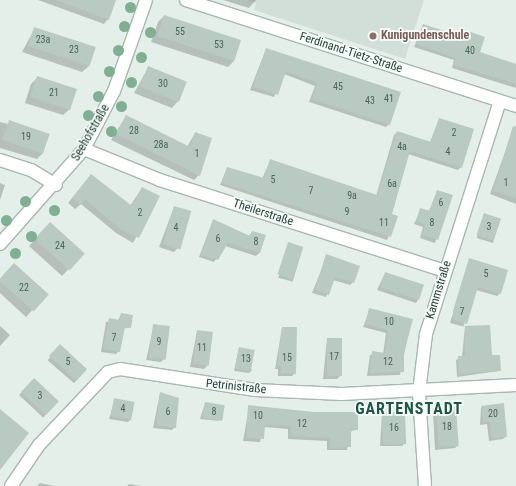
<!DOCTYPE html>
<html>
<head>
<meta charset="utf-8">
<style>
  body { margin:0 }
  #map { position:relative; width:516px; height:486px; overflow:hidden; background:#e5efea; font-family:"Roboto Condensed",sans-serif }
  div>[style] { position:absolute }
  .built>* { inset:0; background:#d2dfd9 }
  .shadow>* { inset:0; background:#0003; transform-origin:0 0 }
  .building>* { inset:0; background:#b9cac3; transform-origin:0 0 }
  .roads { filter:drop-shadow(1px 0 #a7b8b1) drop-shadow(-1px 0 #a7b8b1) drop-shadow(0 1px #a7b8b1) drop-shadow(0 -1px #a7b8b1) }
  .street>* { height:12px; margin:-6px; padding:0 6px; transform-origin:6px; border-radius:6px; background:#fff }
  .trees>* { width:11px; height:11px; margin:-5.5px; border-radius:50%; background:#7eb091 }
  .dots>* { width:11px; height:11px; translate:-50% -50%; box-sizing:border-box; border:2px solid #f6fbf8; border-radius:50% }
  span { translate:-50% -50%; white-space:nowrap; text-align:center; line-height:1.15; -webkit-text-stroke:3.5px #f6fbf8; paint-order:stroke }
  .number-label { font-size:10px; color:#48645c }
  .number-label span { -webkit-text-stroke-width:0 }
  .education-label { font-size:12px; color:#785e54; font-weight:700 }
  .left { translate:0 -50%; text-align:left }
  .street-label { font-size:12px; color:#224239 }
  .district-label { font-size:16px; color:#1c5748; font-weight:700; letter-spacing:1px }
</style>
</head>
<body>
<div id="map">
  <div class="built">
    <div style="clip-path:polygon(248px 0,424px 0,405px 59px,254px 10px,256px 3px)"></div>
  </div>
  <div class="shadow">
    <div style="clip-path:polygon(38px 0,112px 0,108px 19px,104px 24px)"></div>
    <div style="clip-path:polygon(223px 0,256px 0,249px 8px)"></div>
    <div style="clip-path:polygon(164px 16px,240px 41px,234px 61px,228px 67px,151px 42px,158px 22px)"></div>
    <div style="clip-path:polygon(423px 25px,461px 37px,465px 31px,479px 53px,516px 65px,516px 88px,452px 68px,454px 60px,414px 47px)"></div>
    <div style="clip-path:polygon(35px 28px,95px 47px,89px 66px,82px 72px,22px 52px)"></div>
    <div style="clip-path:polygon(266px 49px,389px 124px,386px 127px,309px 102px,315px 86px,284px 74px,274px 97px,250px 90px)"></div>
    <div style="clip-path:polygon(148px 68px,178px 101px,172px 108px,134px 93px)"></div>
    <div style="clip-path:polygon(37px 78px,70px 109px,63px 115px,25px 103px,31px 84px)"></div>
    <div style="clip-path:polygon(126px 116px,187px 147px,195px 133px,199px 175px,194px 180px,111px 140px)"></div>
    <div style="clip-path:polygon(439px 119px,461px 167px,458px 170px,408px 154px,391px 214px,397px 216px,387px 240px,220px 185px,227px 168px,262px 179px,270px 161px,376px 196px,394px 135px,397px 132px,430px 142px)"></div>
    <div style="clip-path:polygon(0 122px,49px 134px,43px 153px,37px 159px,0 148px)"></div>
    <div style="clip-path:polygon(513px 130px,516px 131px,516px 204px,490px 194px)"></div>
    <div style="clip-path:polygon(91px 175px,130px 206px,142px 188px,159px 197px,133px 243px,116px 233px,81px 204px,75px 209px,68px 203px)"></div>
    <div style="clip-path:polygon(0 183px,5px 185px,0 200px)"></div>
    <div style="clip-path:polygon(437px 191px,452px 196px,435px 243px,420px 238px,423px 227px,414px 224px,421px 209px,429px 211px)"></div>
    <div style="clip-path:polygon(174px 207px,177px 249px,174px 252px,159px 247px)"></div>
    <div style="left:484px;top:214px;width:17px;height:25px;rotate:17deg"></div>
    <div style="clip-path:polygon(213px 220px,249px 236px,252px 232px,265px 236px,259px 253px,256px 256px,225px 246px,214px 262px,199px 257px)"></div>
    <div style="clip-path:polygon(44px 229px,83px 254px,62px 276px,29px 246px)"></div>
    <div style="left:288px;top:244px;width:15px;height:35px;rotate:16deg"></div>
    <div style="clip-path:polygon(327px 256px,353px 282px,350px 285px,333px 280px,326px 297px,312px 293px)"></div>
    <div style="clip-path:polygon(470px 260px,500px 293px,497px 296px,476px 290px,463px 327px,490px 326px,491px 357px,499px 371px,457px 377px,456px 360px,462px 357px,465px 327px,450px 323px)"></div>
    <div style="clip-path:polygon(14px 264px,47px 294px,26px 317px,0 293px,0 279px)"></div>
    <div style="clip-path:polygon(385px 273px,418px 300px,416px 303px,377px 290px)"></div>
    <div style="clip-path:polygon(370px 309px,411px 320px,400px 375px,367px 376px,370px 355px,383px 354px,386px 333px,363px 327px)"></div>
    <div style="clip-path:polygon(121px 314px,130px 327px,123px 329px,119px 351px,116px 354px,101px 352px,106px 322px,118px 321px)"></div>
    <div style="clip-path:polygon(154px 325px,164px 359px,161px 362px,146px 360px)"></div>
    <div style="clip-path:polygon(0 326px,10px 335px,0 346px)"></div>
    <div style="clip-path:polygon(282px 328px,295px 373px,292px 376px,278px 376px,278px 369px,275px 369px)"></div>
    <div style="clip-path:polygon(197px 331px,207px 366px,204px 369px,190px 367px)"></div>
    <div style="clip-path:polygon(327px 339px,340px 376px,337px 379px,323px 379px)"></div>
    <div style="left:60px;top:346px;width:35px;height:19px;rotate:41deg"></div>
    <div style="clip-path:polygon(239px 348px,252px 370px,249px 373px,234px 371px)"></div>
    <div style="left:34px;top:379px;width:33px;height:22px;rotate:43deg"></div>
    <div style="clip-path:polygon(160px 393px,175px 427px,172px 430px,153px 428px)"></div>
    <div style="clip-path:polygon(115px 399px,131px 419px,128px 422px,109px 419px)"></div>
    <div style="clip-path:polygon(205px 403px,219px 421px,200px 419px)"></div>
    <div style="clip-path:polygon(249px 407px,357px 429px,350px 432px,347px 450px,327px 450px,327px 441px,288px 439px,288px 429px,264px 427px,260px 442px,243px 441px)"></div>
    <div style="clip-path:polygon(481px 407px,506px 436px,503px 439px,489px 441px,487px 424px,480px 425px)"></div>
    <div style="clip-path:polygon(436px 409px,458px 445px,455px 448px,435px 450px,433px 412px)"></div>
    <div style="clip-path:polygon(382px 414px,405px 443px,402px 446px,380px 446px)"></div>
    <div style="clip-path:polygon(40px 483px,55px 486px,37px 486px)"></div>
    <div style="clip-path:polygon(129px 484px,141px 486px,127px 486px)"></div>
  </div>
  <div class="building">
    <div style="clip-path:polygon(56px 0,116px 0,109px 20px)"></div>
    <div style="left:164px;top:15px;width:81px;height:22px;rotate:18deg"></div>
    <div style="clip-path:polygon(423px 24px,463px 37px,465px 30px,485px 37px,480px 52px,516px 64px,516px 84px,454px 65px,456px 58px,416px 44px)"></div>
    <div style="left:34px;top:27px;width:65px;height:20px;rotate:18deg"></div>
    <div style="clip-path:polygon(266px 48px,401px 92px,390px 125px,312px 99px,317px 83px,286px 71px,278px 95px,253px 87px)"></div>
    <div style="left:148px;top:66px;width:42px;height:22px;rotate:22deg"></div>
    <div style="left:37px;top:76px;width:42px;height:22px;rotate:18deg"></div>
    <div style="clip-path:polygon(126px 115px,190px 147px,195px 132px,212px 138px,200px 176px,116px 134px)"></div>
    <div style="clip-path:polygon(439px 118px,474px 129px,462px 168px,410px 151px,392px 214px,398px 216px,391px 237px,222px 183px,227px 167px,264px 178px,270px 159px,377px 195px,397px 131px,431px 142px)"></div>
    <div style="left:9px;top:120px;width:43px;height:21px;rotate:19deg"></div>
    <div style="clip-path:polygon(513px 126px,516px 127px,516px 198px,493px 191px)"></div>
    <div style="clip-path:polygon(91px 174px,132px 206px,142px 187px,160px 196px,139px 238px,120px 229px,85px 199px,81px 205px,72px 198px)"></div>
    <div style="clip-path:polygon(437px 190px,453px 195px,438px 240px,422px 235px,425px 224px,416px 221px,420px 208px,430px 211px)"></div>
    <div style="left:174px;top:206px;width:18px;height:40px;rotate:16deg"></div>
    <div style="left:484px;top:213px;width:18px;height:23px;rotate:19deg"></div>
    <div style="clip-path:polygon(213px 219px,250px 236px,252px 231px,266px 235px,260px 253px,228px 243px,218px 260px,201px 255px)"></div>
    <div style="left:50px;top:222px;width:47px;height:23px;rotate:42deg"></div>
    <div style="left:288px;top:242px;width:16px;height:34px;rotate:18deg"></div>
    <div style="clip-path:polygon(326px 254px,360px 266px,354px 283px,335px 277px,329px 295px,315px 290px)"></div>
    <div style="clip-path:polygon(469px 258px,508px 270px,501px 294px,478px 287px,467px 324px,453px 320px,453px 311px)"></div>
    <div style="left:14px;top:263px;width:47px;height:23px;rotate:42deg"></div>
    <div style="left:385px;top:272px;width:41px;height:16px;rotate:18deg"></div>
    <div style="clip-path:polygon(369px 308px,413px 319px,404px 353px,404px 372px,370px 373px,372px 351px,385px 353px,388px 330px,365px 324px)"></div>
    <div style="clip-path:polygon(121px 313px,133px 315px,131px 328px,125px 327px,120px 352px,103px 349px,109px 318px,120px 320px)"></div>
    <div style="left:153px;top:324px;width:17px;height:34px;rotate:7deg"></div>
    <div style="clip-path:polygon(490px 325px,492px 355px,500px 355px,501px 371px,459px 374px,458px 356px,465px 356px,465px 326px)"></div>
    <div style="clip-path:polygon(282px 327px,297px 327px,296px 374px,281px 373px,281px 366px,277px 366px)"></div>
    <div style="left:197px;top:330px;width:16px;height:34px;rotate:7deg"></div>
    <div style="left:327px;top:338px;width:15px;height:38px"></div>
    <div style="left:60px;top:344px;width:37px;height:16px;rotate:43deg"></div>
    <div style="left:239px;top:347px;width:16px;height:22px;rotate:11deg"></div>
    <div style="left:34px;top:378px;width:34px;height:19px;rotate:43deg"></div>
    <div style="clip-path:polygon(160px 392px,179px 398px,176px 428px,156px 425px)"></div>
    <div style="left:114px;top:398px;width:21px;height:18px;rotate:11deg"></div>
    <div style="left:205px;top:402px;width:20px;height:16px;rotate:9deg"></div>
    <div style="clip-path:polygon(504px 403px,507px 437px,491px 438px,490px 422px,483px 422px,481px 406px)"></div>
    <div style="clip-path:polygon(248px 405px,314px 412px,358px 412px,358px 430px,351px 430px,351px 447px,330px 448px,330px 438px,290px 436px,291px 426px,265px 425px,264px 439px,246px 438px)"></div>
    <div style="left:456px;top:407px;width:39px;height:20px;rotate:86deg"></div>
    <div style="clip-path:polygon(0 409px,29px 433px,0 470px)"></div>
    <div style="left:405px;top:412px;width:32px;height:23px;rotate:88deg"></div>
  </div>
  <div class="roads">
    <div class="street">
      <div style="left:186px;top:0;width:347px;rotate:17.8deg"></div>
      <div style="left:84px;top:149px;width:82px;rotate:22.2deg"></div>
      <div style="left:160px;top:180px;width:299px;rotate:17.7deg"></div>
      <div style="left:0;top:160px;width:33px;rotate:18deg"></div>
      <div style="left:31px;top:170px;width:29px;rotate:31deg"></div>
      <div style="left:0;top:244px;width:127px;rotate:-48.5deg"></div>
      <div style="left:84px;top:149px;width:65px;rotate:-62.7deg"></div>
      <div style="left:114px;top:91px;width:96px;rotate:-70.6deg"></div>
      <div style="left:11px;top:486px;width:50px;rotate:-55.7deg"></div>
      <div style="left:39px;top:445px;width:100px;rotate:-46.6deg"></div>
      <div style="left:108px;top:372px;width:12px;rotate:-14deg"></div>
      <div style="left:120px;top:369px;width:137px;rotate:8.8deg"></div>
      <div style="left:255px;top:390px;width:87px;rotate:2.6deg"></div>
      <div style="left:342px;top:394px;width:174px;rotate:-3deg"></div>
      <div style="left:425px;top:486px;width:94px;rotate:-93.7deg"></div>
      <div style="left:419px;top:392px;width:58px;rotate:-83.1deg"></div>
      <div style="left:426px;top:334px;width:244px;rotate:-72.4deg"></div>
    </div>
  </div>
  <div class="trees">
    <div style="left:130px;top:7px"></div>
    <div style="left:124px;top:26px"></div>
    <div style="left:150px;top:32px"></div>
    <div style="left:118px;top:50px"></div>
    <div style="left:141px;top:57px"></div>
    <div style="left:109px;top:71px"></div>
    <div style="left:131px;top:82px"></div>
    <div style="left:98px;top:96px"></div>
    <div style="left:121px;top:106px"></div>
    <div style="left:88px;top:115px"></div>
    <div style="left:111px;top:131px"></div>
    <div style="left:25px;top:201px"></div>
    <div style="left:54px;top:210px"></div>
    <div style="left:6px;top:220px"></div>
    <div style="left:31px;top:236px"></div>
    <div style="left:15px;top:253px"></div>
  </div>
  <div class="dots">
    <div style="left:373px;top:36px;background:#8d6e63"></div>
  </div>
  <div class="number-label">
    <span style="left:180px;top:32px">55</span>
    <span style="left:43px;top:40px">23a</span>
    <span style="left:219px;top:45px">53</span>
    <span style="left:74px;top:50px">23</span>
    <span style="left:470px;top:51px">40</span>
    <span style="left:163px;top:84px">30</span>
    <span style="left:338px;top:87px">45</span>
    <span style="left:54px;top:93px">21</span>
    <span style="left:389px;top:99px">41</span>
    <span style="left:370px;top:101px">43</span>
    <span style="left:134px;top:131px">28</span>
    <span style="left:454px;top:133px">2</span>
    <span style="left:26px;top:137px">19</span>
    <span style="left:161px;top:145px">28a</span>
    <span style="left:402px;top:147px">4a</span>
    <span style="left:448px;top:152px">4</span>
    <span style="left:197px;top:154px">1</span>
    <span style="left:273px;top:180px">5</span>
    <span style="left:506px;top:183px">1</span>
    <span style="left:392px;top:184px">6a</span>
    <span style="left:311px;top:191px">7</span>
    <span style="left:352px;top:196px">9a</span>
    <span style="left:441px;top:203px">6</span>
    <span style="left:347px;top:212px">9</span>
    <span style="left:140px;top:213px">2</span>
    <span style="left:384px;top:223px">11</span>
    <span style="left:432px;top:223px">8</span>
    <span style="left:489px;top:227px">3</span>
    <span style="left:176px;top:228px">4</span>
    <span style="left:218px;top:239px">6</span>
    <span style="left:256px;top:242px">8</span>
    <span style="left:60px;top:246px">24</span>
    <span style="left:486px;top:274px">5</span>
    <span style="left:24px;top:288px">22</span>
    <span style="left:462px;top:312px">7</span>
    <span style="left:389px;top:322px">10</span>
    <span style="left:114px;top:338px">7</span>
    <span style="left:159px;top:342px">9</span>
    <span style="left:202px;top:348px">11</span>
    <span style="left:334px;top:357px">17</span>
    <span style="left:287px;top:358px">15</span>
    <span style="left:246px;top:359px">13</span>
    <span style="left:68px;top:362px">5</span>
    <span style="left:388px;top:362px">12</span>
    <span style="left:40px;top:396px">3</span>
    <span style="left:123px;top:409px">4</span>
    <span style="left:168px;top:412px">6</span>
    <span style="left:214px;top:412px">8</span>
    <span style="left:493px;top:414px">20</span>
    <span style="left:258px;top:416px">10</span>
    <span style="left:302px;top:424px">12</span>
    <span style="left:447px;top:427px">18</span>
    <span style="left:394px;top:428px">16</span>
  </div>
  <div class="education-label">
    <span class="left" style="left:381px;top:36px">Kunigundenschule</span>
  </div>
  <div class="street-label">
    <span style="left:351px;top:53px;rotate:18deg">Ferdinand-Tietz-Straße</span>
    <span style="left:91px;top:133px;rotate:-60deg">Seehofstraße</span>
    <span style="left:263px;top:213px;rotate:18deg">Theilerstraße</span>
    <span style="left:439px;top:290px;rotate:-73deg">Kammstraße</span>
    <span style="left:236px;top:387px;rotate:6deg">Petrinistraße</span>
  </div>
  <div class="district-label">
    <span style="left:409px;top:409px">GARTENSTADT</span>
  </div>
</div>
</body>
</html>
